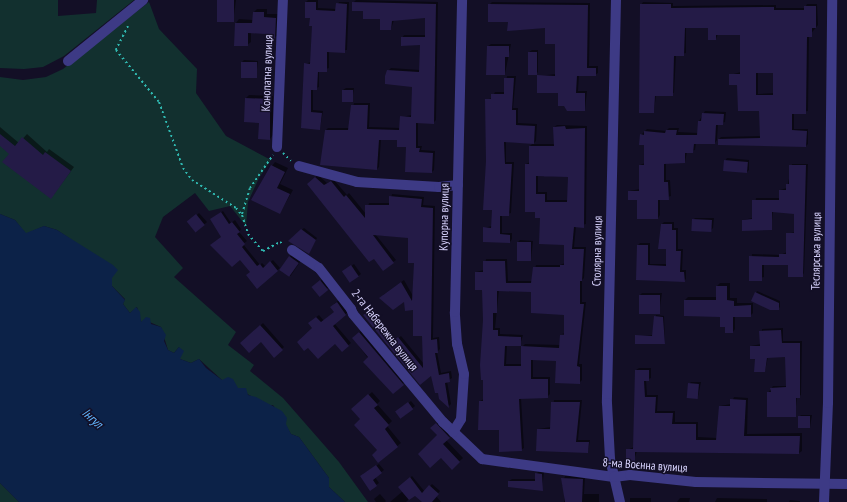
<!DOCTYPE html>
<html>
<head>
<meta charset="utf-8">
<style>
  body { margin:0 }
  #map { position:relative; width:847px; height:502px; overflow:hidden; background:#130f26; font-family:"PT Sans Narrow",sans-serif }
  div>[style] { position:absolute }
  .green>* { inset:0; background:#12302f }
  .water>* { inset:0; background:#0c2248 }
  .shadow>* { inset:0; background:#0007; transform-origin:0 0 }
  .building>* { inset:0; background:#241b47; transform-origin:0 0 }
  .path>* { height:2px; margin-top:-1px; transform-origin:0; background:repeating-linear-gradient(90deg,#2fb8b0 0 2px,transparent 0 5px) }
  .minor>* { height:10px; margin:-5px; padding:0 5px; transform-origin:5px; border-radius:5px; background:#3d3a85 }
  span { translate:-50% -50%; white-space:nowrap; text-align:center; line-height:1.15; -webkit-text-stroke:3px #130f26; paint-order:stroke }
  .street-label { font-size:12px; color:#d9d4ff }
  .water-label { font-size:13px; color:#62b6ff; font-style:italic }
</style>
</head>
<body>
<div id="map">
  <div class="green">
    <div style="clip-path:polygon(0 0,58px 0,58px 16px,96px 13px,97px 0,134px 0,64px 56px,43px 67px,24px 69px,0 68px)"></div>
    <div style="clip-path:polygon(149px 2px,159px 29px,197px 69px,196px 93px,226px 136px,271px 160px,259px 178px,248px 202px,246px 226px,230px 206px,209px 211px,195px 193px,163px 217px,155px 237px,183px 268px,174px 277px,236px 332px,228px 345px,254px 365px,250px 371px,283px 398px,339px 462px,368px 502px,345px 502px,329px 487px,329px 478px,299px 437px,291px 434px,273px 405px,269px 406px,222px 380px,199px 359px,191px 363px,180px 359px,179px 347px,174px 353px,168px 350px,161px 327px,145px 320px,141px 322px,137px 307px,130px 313px,123px 304px,125px 299px,112px 286px,112px 278px,69px 238px,57px 230px,44px 226px,26px 234px,15px 220px,0 214px,0 77px,23px 80px,46px 77px,63px 69px)"></div>
    <div style="clip-path:polygon(0 483px,19px 502px,0 502px)"></div>
  </div>
  <div class="water">
    <div style="clip-path:polygon(0 214px,15px 220px,26px 233px,44px 226px,57px 230px,113px 265px,118px 270px,112px 278px,112px 286px,125px 300px,123px 304px,130px 313px,136px 307px,140px 312px,141px 322px,146px 317px,150px 318px,151px 324px,161px 327px,166px 335px,164px 341px,168px 350px,174px 353px,179px 347px,184px 351px,180px 359px,191px 363px,199px 359px,206px 368px,222px 380px,228px 377px,233px 379px,238px 388px,246px 388px,248px 395px,256px 397px,282px 411px,287px 418px,286px 424px,291px 434px,299px 437px,329px 478px,329px 487px,345px 502px,19px 502px,0 483px)"></div>
  </div>
  <div class="shadow">
    <div style="clip-path:polygon(218px 0,236px 0,233px 22px)"></div>
    <div style="clip-path:polygon(308px 0,318px 0,318px 8px,336px 9px,339px 2px,349px 2px,347px 50px,329px 51px,329px 68px,319px 71px,319px 87px,313px 89px,313px 110px,323px 111px,320px 129px,302px 127px,305px 64px,311px 62px,313px 25px,306px 2px)"></div>
    <div style="clip-path:polygon(356px 0,438px 2px,436px 120px,433px 123px,418px 123px,418px 146px,422px 146px,421px 150px,435px 151px,434px 170px,432px 172px,398px 139px,381px 139px,379px 167px,377px 169px,321px 164px,326px 130px,328px 128px,349px 128px,354px 103px,370px 103px,369px 127px,400px 128px,401px 117px,412px 115px,413px 86px,388px 71px,391px 68px,420px 70px,421px 44px,402px 38px,404px 35px,426px 35px,426px 17px,394px 20px,391px 29px,381px 18px,353px 3px)"></div>
    <div style="clip-path:polygon(492px 2px,590px 3px,589px 66px,598px 66px,598px 73px,595px 75px,579px 75px,578px 91px,587px 91px,585px 110px,538px 76px,556px 74px,556px 43px,546px 27px,509px 21px,489px 5px)"></div>
    <div style="clip-path:polygon(evenodd,643px 2px,673px 3px,673px 6px,776px 5px,776px 8px,805px 8px,807px 4px,817px 4px,818px 25px,809px 36px,808px 111px,794px 113px,794px 129px,808px 129px,808px 144px,806px 146px,719px 139px,721px 137px,761px 136px,760px 110px,730px 75px,741px 72px,741px 34px,718px 34px,716px 39px,709px 27px,686px 27px,686px 53px,676px 55px,674px 93px,656px 95px,654px 112px,641px 5px,643px 2px,758px 72px,774px 72px,774px 93px,758px 94px,758px 72px)"></div>
    <div style="clip-path:polygon(257px 9px,267px 9px,267px 14px,279px 14px,278px 35px,274px 38px,267px 33px,251px 32px,251px 42px,247px 45px,235px 45px,236px 23px,239px 19px,253px 20px,254px 12px)"></div>
    <div style="clip-path:polygon(491px 44px,511px 44px,505px 74px,488px 46px)"></div>
    <div style="clip-path:polygon(532px 50px,538px 50px,538px 72px,536px 74px,529px 52px)"></div>
    <div style="clip-path:polygon(244px 60px,258px 61px,256px 77px,242px 62px)"></div>
    <div style="clip-path:polygon(evenodd,507px 76px,516px 76px,513px 108px,518px 108px,518px 123px,537px 124px,536px 141px,533px 144px,555px 144px,554px 127px,557px 125px,587px 126px,586px 224px,576px 226px,574px 247px,586px 247px,584px 278px,582px 280px,582px 302px,586px 302px,579px 364px,582px 364px,582px 380px,579px 383px,557px 360px,533px 359px,533px 377px,550px 377px,550px 394px,547px 397px,521px 398px,524px 448px,521px 450px,500px 429px,480px 401px,484px 399px,484px 320px,483px 289px,476px 272px,484px 270px,486px 259px,507px 259px,508px 281px,532px 281px,536px 265px,560px 265px,565px 263px,565px 244px,541px 217px,526px 164px,530px 162px,530px 146px,533px 143px,506px 142px,506px 162px,514px 162px,511px 213px,502px 215px,502px 233px,512px 233px,512px 239px,510px 242px,484px 228px,492px 226px,493px 209px,487px 161px,486px 100px,492px 98px,495px 92px,505px 92px,507px 76px,538px 175px,570px 176px,568px 200px,547px 200px,547px 192px,538px 192px,538px 175px,507px 76px,499px 290px,532px 291px,565px 314px,565px 333px,562px 334px,569px 335px,561px 335px,560px 345px,525px 344px,522px 347px,522px 364px,506px 364px,507px 345px,520px 345px,523px 335px,500px 334px,500px 328px,495px 328px,499px 290px)"></div>
    <div style="clip-path:polygon(346px 88px,354px 88px,352px 101px,343px 90px)"></div>
    <div style="clip-path:polygon(249px 95px,273px 96px,273px 135px,270px 139px,259px 138px,260px 122px,246px 98px)"></div>
    <div style="clip-path:polygon(705px 111px,726px 112px,725px 122px,718px 124px,717px 140px,715px 143px,696px 143px,695px 150px,687px 152px,685px 162px,666px 163px,666px 180px,670px 180px,671px 196px,660px 199px,660px 215px,658px 218px,629px 191px,640px 189px,640px 165px,645px 163px,645px 144px,641px 135px,647px 129px,666px 131px,669px 128px,679px 128px,678px 132px,698px 133px,699px 121px)"></div>
    <div style="clip-path:polygon(0 127px,19px 143px,27px 134px,47px 152px,49px 149px,74px 167px,54px 194px,0 145px)"></div>
    <div style="clip-path:polygon(727px 158px,749px 160px,749px 170px,747px 172px,725px 161px)"></div>
    <div style="clip-path:polygon(275px 162px,288px 168px,280px 184px,293px 190px,280px 213px,272px 166px)"></div>
    <div style="clip-path:polygon(792px 164px,808px 164px,804px 273px,802px 276px,789px 264px,764px 264px,764px 277px,750px 280px,752px 254px,780px 255px,787px 252px,787px 234px,795px 232px,795px 213px,773px 211px,771px 230px,743px 230px,742px 220px,753px 218px,756px 198px,780px 198px,780px 190px,787px 188px)"></div>
    <div style="clip-path:polygon(318px 175px,327px 183px,334px 180px,347px 195px,349px 193px,366px 214px,369px 203px,390px 203px,392px 194px,424px 197px,423px 205px,435px 206px,433px 338px,439px 337px,440px 349px,437px 352px,441px 373px,451px 371px,452px 378px,447px 381px,451px 404px,449px 406px,431px 374px,420px 383px,364px 316px,368px 312px,385px 332px,388px 329px,396px 340px,401px 336px,424px 364px,423px 335px,414px 309px,405px 300px,383px 295px,404px 280px,413px 296px,415px 262px,409px 237px,376px 235px,396px 260px,393px 262px,374px 258px,308px 184px)"></div>
    <div style="clip-path:polygon(223px 211px,231px 223px,235px 220px,241px 229px,239px 232px,247px 241px,243px 244px,260px 265px,262px 263px,265px 266px,273px 260px,280px 268px,258px 287px,251px 272px,211px 219px)"></div>
    <div style="left:199px;top:213px;width:12px;height:14px;rotate:48deg"></div>
    <div style="clip-path:polygon(695px 218px,714px 218px,713px 228px,711px 230px,693px 220px)"></div>
    <div style="clip-path:polygon(664px 222px,674px 222px,674px 228px,678px 228px,678px 249px,683px 249px,682px 270px,686px 270px,686px 279px,684px 281px,637px 279px,638px 245px,640px 243px,650px 243px,650px 264px,667px 264px,667px 248px,662px 224px)"></div>
    <div style="clip-path:polygon(304px 228px,317px 238px,309px 252px,290px 240px)"></div>
    <div style="clip-path:polygon(520px 240px,533px 241px,531px 260px,518px 242px)"></div>
    <div style="left:292px;top:254px;width:11px;height:19px;rotate:34deg"></div>
    <div style="clip-path:polygon(354px 264px,361px 274px,351px 282px,346px 270px)"></div>
    <div style="left:323px;top:279px;width:10px;height:13px;rotate:53deg"></div>
    <div style="clip-path:polygon(720px 283px,730px 283px,730px 298px,737px 298px,737px 303px,753px 303px,753px 313px,750px 316px,735px 316px,735px 329px,733px 332px,721px 316px,685px 315px,685px 300px,688px 297px,717px 297px,717px 286px)"></div>
    <div style="clip-path:polygon(757px 291px,780px 301px,780px 307px,778px 309px,756px 293px)"></div>
    <div style="clip-path:polygon(642px 293px,662px 293px,659px 313px,640px 295px)"></div>
    <div style="clip-path:polygon(339px 300px,348px 312px,334px 323px,351px 343px,342px 350px,335px 343px,313px 328px,311px 321px,319px 315px,324px 321px,335px 312px,334px 304px)"></div>
    <div style="clip-path:polygon(656px 315px,664px 316px,665px 343px,636px 336px,653px 335px)"></div>
    <div style="clip-path:polygon(263px 323px,284px 347px,274px 356px,261px 341px,241px 343px)"></div>
    <div style="clip-path:polygon(783px 328px,783px 341px,802px 341px,801px 395px,797px 397px,795px 416px,768px 393px,773px 386px,787px 386px,786px 356px,768px 357px,765px 371px,751px 346px,761px 344px,762px 329px)"></div>
    <div style="clip-path:polygon(362px 330px,405px 382px,393px 392px,353px 338px)"></div>
    <div style="clip-path:polygon(639px 368px,651px 368px,651px 378px,646px 380px,647px 395px,658px 395px,657px 411px,675px 411px,675px 422px,698px 422px,698px 437px,717px 438px,720px 406px,731px 404px,734px 397px,748px 398px,747px 434px,802px 433px,802px 451px,799px 453px,637px 451px,634px 460px,627px 450px,634px 447px,636px 370px)"></div>
    <div style="clip-path:polygon(691px 382px,701px 382px,698px 397px,689px 384px)"></div>
    <div style="clip-path:polygon(372px 392px,380px 401px,377px 404px,392px 421px,387px 426px,401px 443px,378px 461px,378px 450px,362px 419px,353px 409px)"></div>
    <div style="clip-path:polygon(554px 400px,582px 400px,578px 440px,590px 440px,588px 452px,538px 429px,551px 427px)"></div>
    <div style="clip-path:polygon(411px 401px,415px 406px,401px 418px,399px 410px)"></div>
    <div style="clip-path:polygon(801px 415px,812px 415px,810px 427px,799px 417px)"></div>
    <div style="clip-path:polygon(439px 421px,452px 434px,446px 440px,463px 458px,452px 468px,438px 435px,432px 428px)"></div>
    <div style="clip-path:polygon(379px 464px,384px 470px,375px 477px,379px 483px,376px 485px,363px 474px)"></div>
    <div style="clip-path:polygon(538px 471px,544px 472px,542px 490px,509px 481px,512px 479px,536px 479px)"></div>
    <div style="clip-path:polygon(412px 476px,425px 492px,432px 484px,440px 491px,436px 496px,441px 502px,423px 502px,415px 494px,406px 502px,390px 502px,403px 491px,402px 485px)"></div>
    <div style="clip-path:polygon(565px 476px,585px 477px,584px 494px,599px 494px,599px 502px,564px 502px,565px 486px,562px 486px)"></div>
    <div style="clip-path:polygon(380px 494px,386px 501px,385px 502px,376px 502px,374px 499px)"></div>
    <div style="left:630px;top:498px;width:21px;height:5px"></div>
    <div style="clip-path:polygon(680px 498px,690px 498px,689px 502px,677px 502px)"></div>
    <div style="clip-path:polygon(717px 498px,767px 499px,767px 502px,715px 502px)"></div>
    <div style="clip-path:polygon(790px 500px,800px 501px,800px 502px,789px 502px)"></div>
  </div>
  <div class="building">
    <div style="left:217px;top:0;width:17px;height:22px"></div>
    <div style="clip-path:polygon(305px 2px,316px 2px,316px 10px,335px 11px,336px 3px,347px 4px,345px 53px,327px 52px,327px 72px,318px 72px,317px 90px,311px 90px,311px 112px,322px 113px,320px 130px,301px 128px,304px 63px,310px 64px,312px 26px,309px 26px,310px 18px,305px 18px)"></div>
    <div style="clip-path:polygon(352px 2px,436px 4px,434px 124px,416px 123px,416px 148px,420px 148px,419px 152px,433px 153px,432px 173px,405px 172px,406px 147px,397px 147px,397px 140px,379px 140px,377px 170px,320px 165px,325px 130px,348px 130px,351px 105px,368px 105px,367px 129px,399px 130px,400px 116px,411px 117px,412px 87px,385px 84px,385px 76px,387px 70px,419px 72px,420px 45px,401px 46px,401px 37px,425px 37px,425px 18px,392px 21px,391px 30px,380px 30px,380px 19px,363px 19px,363px 11px,352px 11px)"></div>
    <div style="clip-path:polygon(488px 4px,588px 5px,587px 68px,596px 68px,596px 76px,577px 76px,576px 93px,585px 93px,585px 111px,567px 111px,564px 106px,558px 106px,558px 93px,537px 93px,537px 75px,555px 76px,555px 44px,545px 44px,545px 28px,507px 31px,508px 22px,488px 22px)"></div>
    <div style="clip-path:polygon(evenodd,640px 4px,671px 4px,671px 8px,774px 7px,774px 10px,804px 10px,804px 6px,816px 6px,816px 28px,812px 28px,812px 37px,807px 37px,806px 114px,792px 114px,792px 130px,807px 131px,806px 147px,718px 145px,718px 139px,760px 138px,759px 111px,738px 111px,737px 85px,729px 85px,729px 74px,740px 74px,740px 35px,716px 35px,716px 40px,708px 40px,708px 28px,685px 28px,684px 56px,674px 56px,673px 96px,655px 96px,654px 113px,639px 113px,640px 4px,756px 73px,773px 73px,773px 95px,756px 95px,756px 73px)"></div>
    <div style="clip-path:polygon(253px 12px,264px 12px,264px 17px,276px 18px,275px 39px,266px 39px,266px 34px,248px 33px,248px 46px,234px 46px,235px 23px,252px 23px)"></div>
    <div style="clip-path:polygon(487px 46px,509px 46px,509px 57px,505px 57px,505px 75px,486px 75px)"></div>
    <div style="left:528px;top:52px;width:9px;height:23px"></div>
    <div style="left:241px;top:62px;width:16px;height:16px"></div>
    <div style="clip-path:polygon(504px 78px,514px 78px,512px 110px,516px 110px,516px 125px,535px 126px,534px 144px,504px 142px,505px 164px,512px 164px,509px 216px,500px 216px,500px 234px,510px 235px,510px 243px,483px 242px,483px 227px,491px 228px,492px 210px,483px 210px,486px 161px,485px 99px,491px 99px,491px 94px,504px 94px)"></div>
    <div style="left:342px;top:90px;width:11px;height:12px"></div>
    <div style="clip-path:polygon(245px 98px,270px 99px,270px 140px,258px 139px,259px 123px,244px 122px)"></div>
    <div style="clip-path:polygon(702px 113px,724px 114px,723px 125px,716px 125px,715px 144px,694px 144px,693px 153px,685px 153px,685px 163px,664px 164px,664px 182px,668px 182px,669px 200px,658px 200px,658px 219px,637px 219px,637px 200px,628px 200px,628px 191px,639px 191px,639px 165px,644px 165px,644px 145px,639px 145px,640px 134px,644px 135px,644px 131px,665px 133px,666px 130px,677px 130px,676px 135px,697px 135px,698px 121px,701px 121px)"></div>
    <div style="clip-path:polygon(evenodd,565px 126px,566px 129px,585px 128px,584px 228px,574px 227px,572px 249px,584px 249px,582px 281px,580px 281px,580px 304px,584px 304px,577px 366px,580px 367px,580px 384px,555px 383px,556px 361px,531px 360px,531px 379px,548px 379px,548px 398px,519px 399px,522px 451px,499px 452px,499px 430px,478px 430px,479px 401px,483px 401px,483px 380px,481px 380px,480px 365px,483px 320px,482px 290px,475px 290px,475px 272px,483px 272px,483px 261px,505px 261px,506px 283px,531px 283px,533px 267px,560px 267px,560px 265px,564px 265px,564px 245px,539px 244px,540px 218px,535px 218px,535px 212px,525px 212px,525px 164px,529px 164px,529px 146px,554px 146px,553px 127px,565px 126px,536px 176px,568px 177px,567px 202px,545px 202px,545px 194px,536px 194px,536px 176px,565px 126px,497px 291px,531px 292px,531px 313px,564px 315px,564px 335px,560px 335px,559px 348px,521px 346px,521px 366px,504px 366px,505px 346px,521px 346px,521px 337px,498px 336px,498px 330px,493px 330px,493px 313px,497px 313px,497px 291px)"></div>
    <div style="clip-path:polygon(0 134px,15px 146px,22px 137px,43px 155px,45px 152px,71px 171px,51px 199px,2px 162px,9px 154px,0 146px)"></div>
    <div style="left:724px;top:160px;width:24px;height:11px;rotate:5deg"></div>
    <div style="clip-path:polygon(271px 165px,285px 172px,277px 188px,290px 194px,280px 214px,251px 200px)"></div>
    <div style="clip-path:polygon(789px 165px,806px 165px,803px 277px,788px 277px,788px 265px,762px 265px,762px 281px,749px 281px,749px 256px,779px 257px,779px 254px,786px 254px,786px 233px,794px 233px,794px 214px,772px 212px,772px 230px,742px 231px,742px 220px,752px 219px,752px 200px,779px 200px,779px 190px,786px 190px,786px 184px,789px 184px)"></div>
    <div style="clip-path:polygon(315px 177px,324px 185px,331px 181px,344px 197px,346px 195px,365px 218px,365px 205px,389px 205px,389px 196px,422px 199px,421px 207px,433px 208px,431px 340px,437px 339px,438px 353px,435px 353px,439px 375px,449px 373px,450px 382px,445px 383px,449px 408px,439px 399px,438px 393px,435px 393px,431px 376px,420px 385px,363px 315px,366px 313px,382px 334px,385px 331px,393px 341px,398px 337px,423px 368px,422px 336px,413px 336px,413px 310px,405px 311px,404px 302px,393px 310px,379px 298px,401px 282px,412px 301px,414px 263px,408px 263px,408px 238px,373px 235px,394px 263px,383px 271px,374px 259px,369px 262px,307px 184px)"></div>
    <div style="clip-path:polygon(221px 212px,229px 224px,232px 222px,240px 232px,237px 234px,245px 244px,242px 247px,257px 266px,260px 264px,263px 268px,270px 261px,278px 271px,257px 289px,246px 275px,250px 272px,240px 260px,232px 267px,210px 245px,221px 237px,210px 219px)"></div>
    <div style="left:196px;top:214px;width:14px;height:12px;rotate:51deg"></div>
    <div style="left:692px;top:219px;width:20px;height:12px;rotate:3deg"></div>
    <div style="clip-path:polygon(661px 224px,672px 224px,672px 230px,676px 230px,676px 251px,681px 251px,680px 272px,684px 272px,685px 282px,636px 280px,637px 245px,648px 245px,648px 265px,666px 266px,666px 249px,658px 249px)"></div>
    <div style="clip-path:polygon(301px 229px,316px 240px,309px 254px,288px 241px)"></div>
    <div style="left:517px;top:242px;width:14px;height:19px"></div>
    <div style="left:289px;top:256px;width:12px;height:17px;rotate:35deg"></div>
    <div style="left:351px;top:265px;width:14px;height:11px;rotate:56deg"></div>
    <div style="left:320px;top:280px;width:13px;height:11px;rotate:51deg"></div>
    <div style="clip-path:polygon(716px 286px,727px 286px,727px 300px,734px 301px,734px 306px,751px 305px,751px 317px,733px 317px,733px 333px,725px 333px,725px 327px,720px 327px,720px 317px,684px 316px,684px 300px,716px 300px)"></div>
    <div style="clip-path:polygon(755px 292px,779px 303px,779px 310px,770px 310px,751px 301px)"></div>
    <div style="left:639px;top:295px;width:21px;height:19px"></div>
    <div style="clip-path:polygon(337px 302px,346px 315px,333px 326px,349px 346px,342px 352px,335px 344px,318px 359px,308px 348px,304px 351px,297px 342px,312px 328px,308px 323px,316px 317px,321px 322px,334px 312px,330px 307px)"></div>
    <div style="clip-path:polygon(654px 316px,663px 317px,665px 344px,635px 344px,635px 335px,652px 336px)"></div>
    <div style="clip-path:polygon(260px 325px,283px 350px,274px 358px,261px 342px,249px 353px,240px 343px)"></div>
    <div style="clip-path:polygon(781px 330px,782px 343px,800px 343px,800px 398px,796px 398px,796px 417px,767px 417px,767px 392px,771px 392px,770px 388px,786px 387px,785px 357px,767px 358px,765px 372px,754px 372px,755px 359px,750px 359px,750px 346px,760px 346px,759px 331px)"></div>
    <div style="clip-path:polygon(359px 332px,404px 385px,393px 394px,363px 362px,368px 357px,352px 338px)"></div>
    <div style="clip-path:polygon(635px 370px,649px 370px,649px 381px,644px 381px,645px 397px,656px 397px,655px 413px,673px 413px,672px 424px,696px 424px,696px 440px,716px 440px,719px 406px,730px 406px,730px 399px,746px 400px,744px 436px,800px 436px,799px 454px,635px 452px,635px 461px,626px 461px,626px 449px,633px 449px)"></div>
    <div style="left:688px;top:383px;width:11px;height:15px;rotate:5deg"></div>
    <div style="clip-path:polygon(368px 394px,378px 405px,374px 408px,389px 425px,385px 429px,398px 447px,378px 463px,372px 455px,377px 450px,354px 425px,360px 419px,351px 409px)"></div>
    <div style="left:408px;top:402px;width:9px;height:16px;rotate:54deg"></div>
    <div style="clip-path:polygon(551px 402px,580px 402px,576px 442px,589px 442px,588px 453px,536px 451px,537px 429px,550px 429px)"></div>
    <div style="left:798px;top:416px;width:12px;height:12px"></div>
    <div style="clip-path:polygon(436px 423px,450px 438px,443px 444px,460px 462px,452px 470px,441px 458px,430px 468px,418px 454px,437px 435px,430px 428px)"></div>
    <div style="clip-path:polygon(376px 465px,382px 473px,373px 480px,377px 486px,370px 491px,360px 476px)"></div>
    <div style="clip-path:polygon(535px 473px,542px 474px,543px 491px,508px 487px,508px 481px,535px 481px)"></div>
    <div style="clip-path:polygon(410px 477px,422px 493px,429px 485px,439px 494px,432px 502px,422px 502px,415px 496px,409px 500px,398px 487px)"></div>
    <div style="clip-path:polygon(561px 478px,583px 479px,582px 502px,565px 502px)"></div>
  </div>
  <div class="path">
    <div style="left:128px;top:26px;width:27px;rotate:117deg"></div>
    <div style="left:116px;top:50px;width:67px;rotate:50.4deg"></div>
    <div style="left:159px;top:102px;width:70px;rotate:70deg"></div>
    <div style="left:183px;top:168px;width:15px;rotate:53deg"></div>
    <div style="left:192px;top:180px;width:52px;rotate:32.5deg"></div>
    <div style="left:236px;top:208px;width:9px;rotate:49deg"></div>
    <div style="left:242px;top:215px;width:20px;rotate:72deg"></div>
    <div style="left:248px;top:234px;width:23px;rotate:49deg"></div>
    <div style="left:263px;top:251px;width:19px;rotate:-28deg"></div>
    <div style="left:280px;top:242px;width:4px;rotate:34deg"></div>
    <div style="left:283px;top:153px;width:11px;rotate:45deg"></div>
    <div style="left:242px;top:214px;width:27px;rotate:-73deg"></div>
    <div style="left:250px;top:188px;width:40px;rotate:-55.1deg"></div>
  </div>
  <div class="minor">
    <div style="left:616px;top:0;width:403px;rotate:91.3deg"></div>
    <div style="left:607px;top:403px;width:56px;rotate:86.9deg"></div>
    <div style="left:610px;top:459px;width:44px;rotate:76.9deg"></div>
    <div style="left:68px;top:61px;width:97px;rotate:-39.1deg"></div>
    <div style="left:277px;top:147px;width:147px;rotate:-87.7deg"></div>
    <div style="left:299px;top:166px;width:60px;rotate:15.4deg"></div>
    <div style="left:357px;top:182px;width:82px;rotate:3.5deg"></div>
    <div style="left:439px;top:187px;width:19px;rotate:-6deg"></div>
    <div style="left:292px;top:250px;width:32px;rotate:34deg"></div>
    <div style="left:319px;top:268px;width:52px;rotate:52deg"></div>
    <div style="left:351px;top:309px;width:5px;rotate:68deg"></div>
    <div style="left:353px;top:314px;width:141px;rotate:50.2deg"></div>
    <div style="left:443px;top:422px;width:54px;rotate:43.5deg"></div>
    <div style="left:482px;top:459px;width:133px;rotate:7.8deg"></div>
    <div style="left:614px;top:477px;width:16px;rotate:-7deg"></div>
    <div style="left:630px;top:475px;width:66px;rotate:6.1deg"></div>
    <div style="left:696px;top:482px;width:151px;rotate:0.8deg"></div>
    <div style="left:453px;top:432px;width:15px;rotate:-58deg"></div>
    <div style="left:461px;top:419px;width:45px;rotate:-86.2deg"></div>
    <div style="left:464px;top:374px;width:31px;rotate:-103deg"></div>
    <div style="left:457px;top:344px;width:32px;rotate:-94deg"></div>
    <div style="left:455px;top:312px;width:312px;rotate:-88.7deg"></div>
    <div style="left:824px;top:502px;width:99px;rotate:-87.7deg"></div>
    <div style="left:828px;top:403px;width:403px;rotate:-89.4deg"></div>
  </div>
  <div class="street-label">
    <span style="left:267px;top:73px;rotate:-88deg">Конопатна вулиця</span>
    <span style="left:444px;top:217px;rotate:-89deg">Купорна вулиця</span>
    <span style="left:597px;top:251px;rotate:-89deg">Столярна вулиця</span>
    <span style="left:816px;top:251px;rotate:-89deg">Теслярська вулиця</span>
    <span style="left:385px;top:330px;rotate:52deg">2-га Набережна вулиця</span>
    <span style="left:645px;top:465px;rotate:4deg">8-ма Воєнна вулиця</span>
  </div>
  <div class="water-label">
    <span style="left:92px;top:419px;rotate:42deg">Інгул</span>
  </div>
</div>
</body>
</html>
